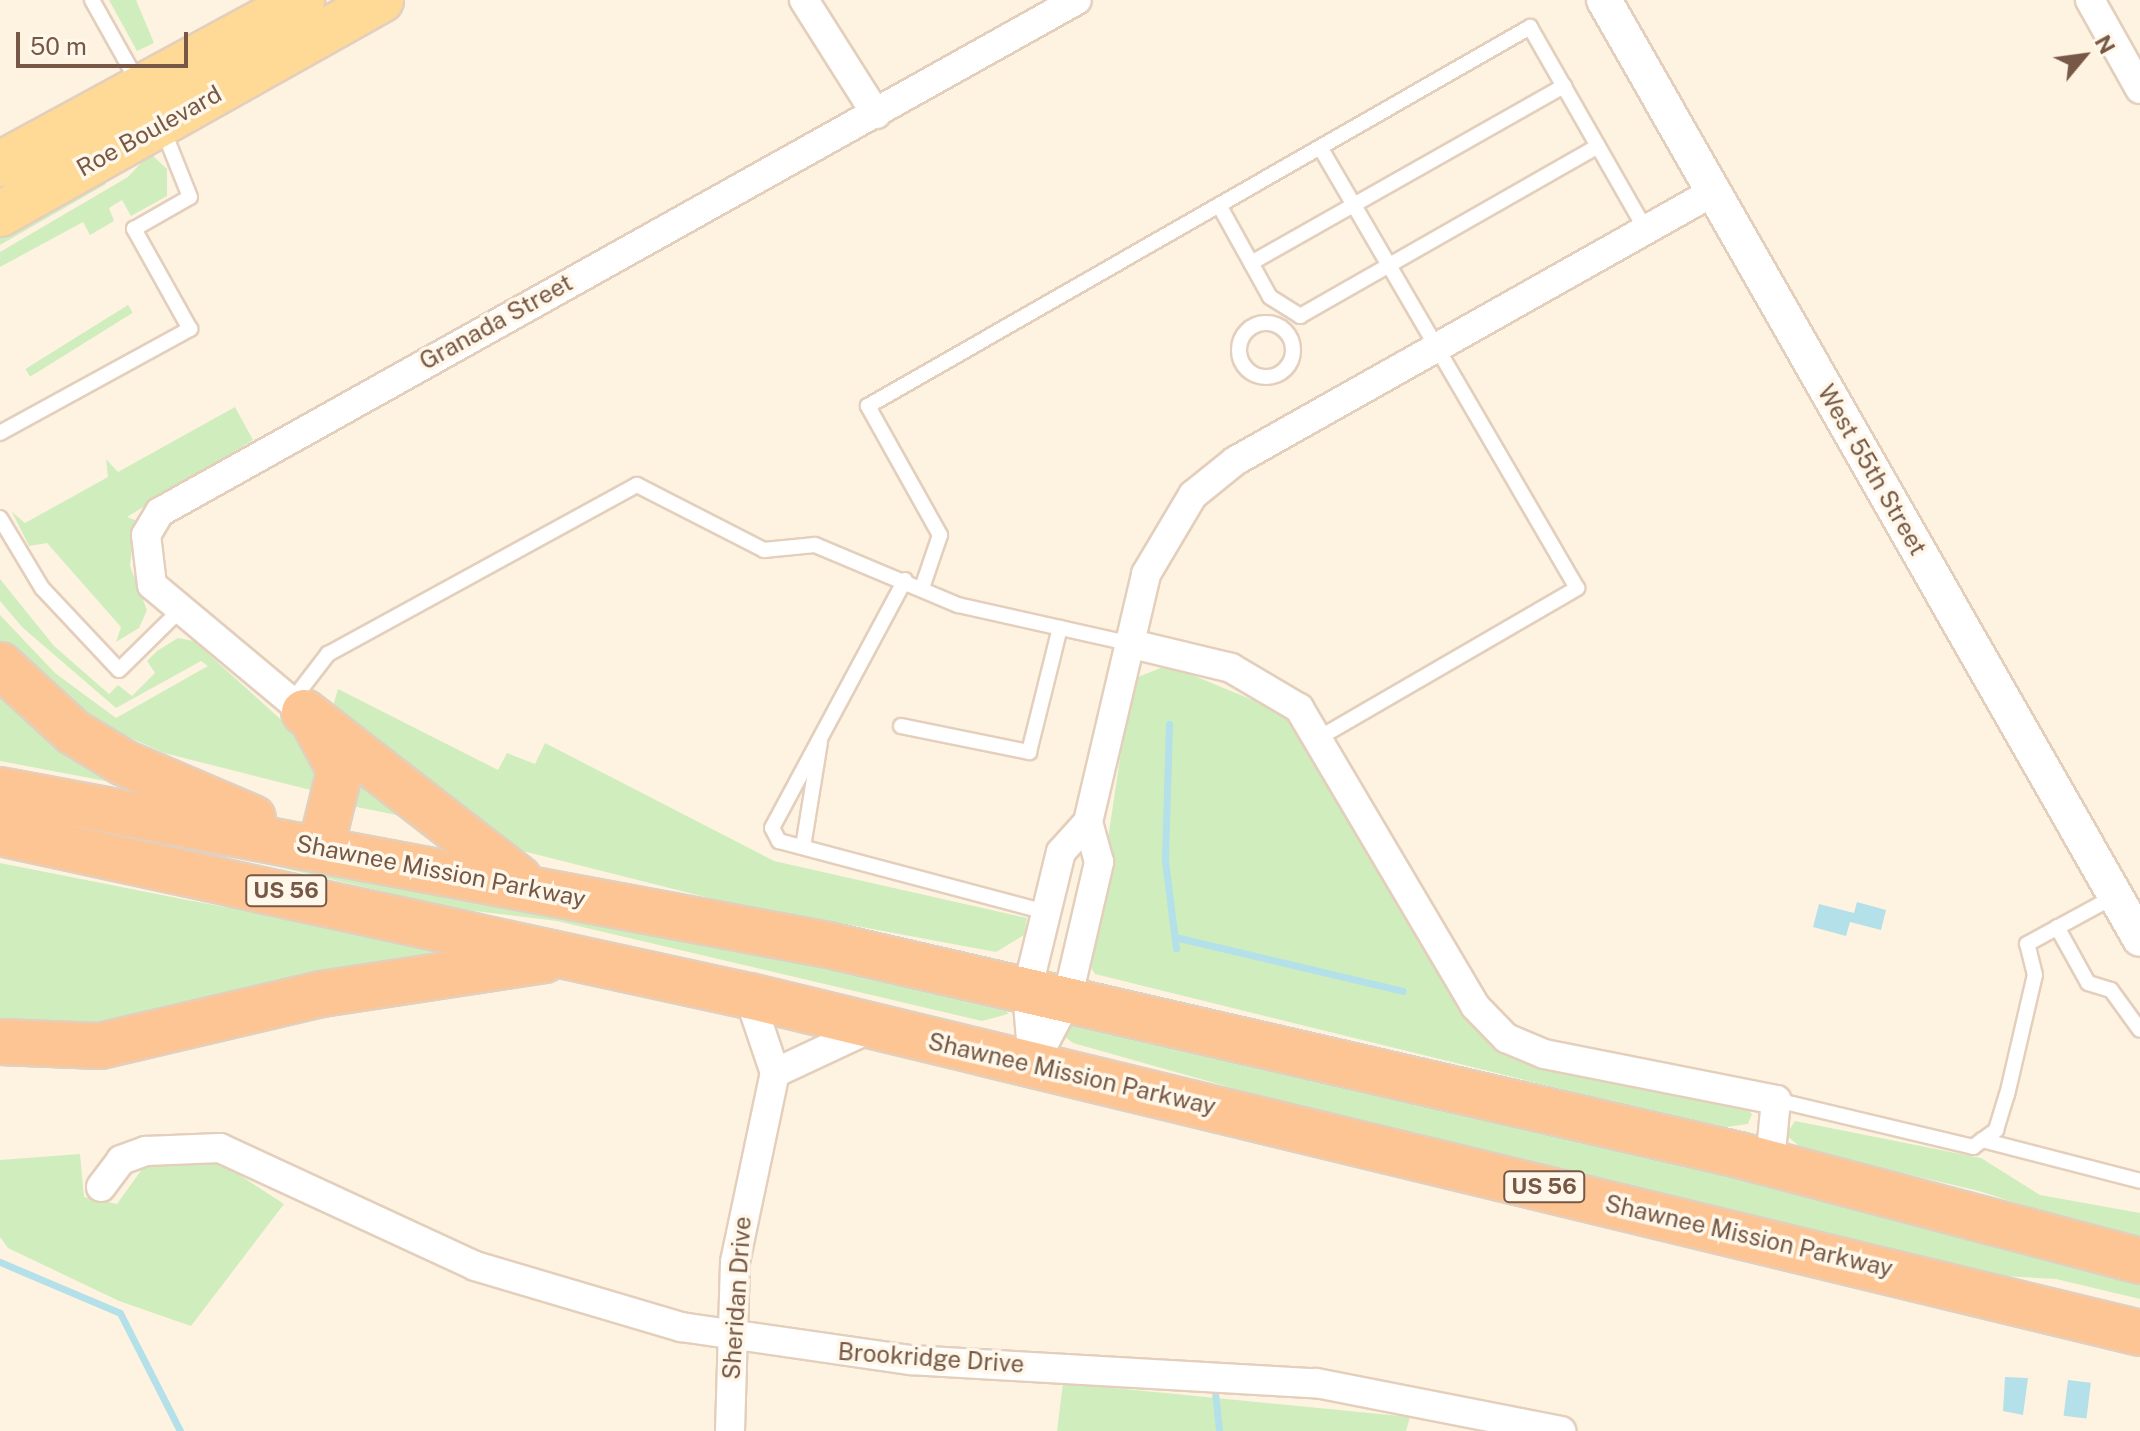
<!DOCTYPE html>
<html>
<head>
<meta charset="utf-8">
<style>
  body { margin:0 }
  #map { position:relative; width:2140px; height:1431px; overflow:hidden; background:#fef3e1; font-family:"Public Sans",sans-serif }
  div>[style] { position:absolute }
  .green>* { inset:0; background:#d0edbe; transform-origin:0 0 }
  .water>* { inset:0; background:#b4e0e9; transform-origin:0 0 }
  .stream>* { height:7px; margin:-3.5px; padding:0 3.5px; transform-origin:3.5px; border-radius:3.5px; background:#b4e0e9 }
  .roads { filter:drop-shadow(2px 0 #e3cfbc) drop-shadow(-2px 0 #e3cfbc) drop-shadow(0 2px #e3cfbc) drop-shadow(0 -2px #e3cfbc) }
  .service>* { height:14px; margin:-7px; padding:0 7px; transform-origin:7px; border-radius:7px; background:#fff }
  .service>.ring { margin:-7px; padding:0; box-sizing:content-box; background:none; border:14px solid #fff; border-radius:50% }
  .minor>* { height:28px; margin:-14px; padding:0 14px; transform-origin:14px; border-radius:14px; background:#fff }
  .tertiary>* { height:34px; margin:-17px; padding:0 17px; transform-origin:17px; border-radius:17px; background:#fff }
  .primary>* { height:44px; margin:-22px; padding:0 22px; transform-origin:22px; border-radius:22px; background:#ffda97 }
  .trunk>* { height:44px; margin:-22px; padding:0 22px; transform-origin:22px; border-radius:22px; background:#fec594 }
  span { translate:-50% -50%; white-space:nowrap; text-align:center; line-height:1.15; -webkit-text-stroke:7px #fff7e9; paint-order:stroke }
  .shield-label span { padding:2px 6px; background:#fff7e9; border:2px solid; border-radius:6px; -webkit-text-stroke-width:0 }
  .shield-label { font-size:22px; color:#775846; font-weight:700 }
  .street-label { font-size:24px; color:#775846 }
  .north { position:absolute; left:2044px; top:16px; width:80px; height:80px; -webkit-text-stroke:6px #fff7e9; paint-order:stroke; rotate:61deg; font-size:22px; font-weight:700; line-height:32px; text-align:center; color:#775846 }
  .north::after { content:''; display:block; margin:auto; width:28px; height:36px; background:#775846; clip-path:polygon(50% 0,100% 100%,50% 72%,0 100%) }
  .scale { position:absolute; left:16px; top:32px; width:172px; height:36px; box-sizing:border-box; border:4px solid #775846; border-top:0; padding-left:10px; font-size:24px; line-height:28px; white-space:nowrap; color:#775846; -webkit-text-stroke:6px #fff7e9; paint-order:stroke }
</style>
</head>
<body>
<div id="map">
  <div class="green">
    <div style="clip-path:polygon(109px 0,136px 0,154px 43px,137px 51px)"></div>
    <div style="clip-path:polygon(150px 153px,167px 169px,167px 196px,131px 216px,122px 200px,109px 208px,114px 221px,90px 235px,83px 222px,0 267px,0 252px,128px 177px)"></div>
    <div style="clip-path:polygon(100px 173px,106px 184px,0 245px,0 229px)"></div>
    <div style="left:128px;top:305px;width:9px;height:121px;rotate:58deg"></div>
    <div style="clip-path:polygon(235px 407px,253px 440px,127px 517px,135px 520px,130px 566px,147px 610px,139px 628px,116px 642px,121px 627px,47px 543px,29px 546px,12px 512px,25px 523px,108px 477px,106px 459px,118px 472px)"></div>
    <div style="clip-path:polygon(0 579px,54px 646px,109px 694px,118px 685px,132px 696px,155px 673px,147px 661px,157px 651px,178px 638px,194px 641px,318px 753px,315px 791px,164px 753px,81px 716px,0 641px,0 615px,55px 673px,116px 718px,208px 666px,201px 661px,116px 708px,22px 627px,0 601px)"></div>
    <div style="clip-path:polygon(1168px 665px,1282px 712px,1496px 1046px,1519px 1058px,1743px 1104px,1752px 1114px,1748px 1124px,1719px 1128px,1095px 974px,1089px 965px,1122px 745px,1138px 677px)"></div>
    <div style="clip-path:polygon(0 685px,112px 778px,111px 782px,0 761px)"></div>
    <div style="clip-path:polygon(338px 689px,498px 770px,507px 753px,535px 764px,545px 743px,774px 861px,1027px 918px,1024px 935px,996px 952px,721px 901px,507px 847px,331px 713px)"></div>
    <div style="clip-path:polygon(357px 774px,416px 819px,352px 806px)"></div>
    <div style="clip-path:polygon(112px 828px,588px 912px,1006px 1006px,1008px 1014px,982px 1021px,557px 921px,458px 909px)"></div>
    <div style="clip-path:polygon(0 863px,187px 900px,473px 953px,108px 1024px,0 1022px)"></div>
    <div style="clip-path:polygon(1067px 1021px,1910px 1219px,2140px 1279px,2140px 1299px,2056px 1279px,1984px 1275px,1314px 1111px,1073px 1043px,1062px 1035px)"></div>
    <div style="clip-path:polygon(1795px 1121px,1981px 1158px,2040px 1195px,2140px 1213px,2140px 1243px,1979px 1191px,1804px 1150px,1786px 1135px)"></div>
    <div style="clip-path:polygon(80px 1154px,84px 1197px,117px 1204px,145px 1165px,210px 1156px,284px 1204px,191px 1326px,119px 1301px,8px 1248px,0 1237px,0 1160px)"></div>
    <div style="clip-path:polygon(1063px 1383px,1410px 1417px,1406px 1431px,1057px 1431px)"></div>
  </div>
  <div class="water">
    <div style="clip-path:polygon(1857px 902px,1886px 910px,1881px 930px,1850px 922px,1846px 936px,1813px 927px,1819px 904px,1854px 913px)"></div>
    <div style="clip-path:polygon(2005px 1377px,2028px 1378px,2023px 1415px,2003px 1411px)"></div>
    <div style="left:2068px;top:1380px;width:23px;height:36px;rotate:7deg"></div>
  </div>
  <div class="stream">
    <div style="left:1169px;top:724px;width:137px;rotate:91.7deg"></div>
    <div style="left:1165px;top:861px;width:88px;rotate:82.8deg"></div>
    <div style="left:1175px;top:937px;width:234px;rotate:13.3deg"></div>
    <div style="left:0;top:1262px;width:130px;rotate:23deg"></div>
    <div style="left:120px;top:1313px;width:132px;rotate:63deg"></div>
    <div style="left:1215px;top:1392px;width:39px;rotate:84deg"></div>
  </div>
  <div class="roads">
    <div class="service">
      <div style="left:92px;top:0;width:96px;rotate:60.8deg"></div>
      <div style="left:1219px;top:205px;width:105px;rotate:61deg"></div>
      <div style="left:1270px;top:297px;width:36px;rotate:32deg"></div>
      <div style="left:1300px;top:316px;width:343px;rotate:-29.7deg"></div>
      <div style="left:1251px;top:263px;width:360px;rotate:-29.5deg"></div>
      <div class="ring" style="left:1239px;top:323px;width:40px;height:40px"></div>
      <div style="left:0;top:433px;width:217px;rotate:-28.7deg"></div>
      <div style="left:190px;top:329px;width:115px;rotate:-119.2deg"></div>
      <div style="left:134px;top:229px;width:64px;rotate:-29.7deg"></div>
      <div style="left:190px;top:197px;width:75px;rotate:-111.8deg"></div>
      <div style="left:0;top:518px;width:82px;rotate:59deg"></div>
      <div style="left:42px;top:588px;width:112px;rotate:46.8deg"></div>
      <div style="left:119px;top:670px;width:84px;rotate:-44.5deg"></div>
      <div style="left:905px;top:580px;width:281px;rotate:118.2deg"></div>
      <div style="left:772px;top:828px;width:15px;rotate:62deg"></div>
      <div style="left:779px;top:841px;width:276px;rotate:14.9deg"></div>
      <div style="left:922px;top:588px;width:56px;rotate:-71.2deg"></div>
      <div style="left:940px;top:535px;width:148px;rotate:-119.2deg"></div>
      <div style="left:868px;top:406px;width:763px;rotate:-29.79deg"></div>
      <div style="left:1530px;top:27px;width:234px;rotate:60.3deg"></div>
      <div style="left:291px;top:702px;width:61px;rotate:-52.4deg"></div>
      <div style="left:328px;top:654px;width:352px;rotate:-28.7deg"></div>
      <div style="left:637px;top:485px;width:143px;rotate:27.1deg"></div>
      <div style="left:764px;top:550px;width:51px;rotate:-5.6deg"></div>
      <div style="left:815px;top:545px;width:155px;rotate:22.8deg"></div>
      <div style="left:958px;top:605px;width:174px;rotate:12.6deg"></div>
      <div style="left:901px;top:726px;width:131px;rotate:11.5deg"></div>
      <div style="left:1029px;top:752px;width:128px;rotate:-76deg"></div>
      <div style="left:1317px;top:739px;width:301px;rotate:-30.1deg"></div>
      <div style="left:1577px;top:588px;width:510px;rotate:-120.23deg"></div>
      <div style="left:803px;top:847px;width:106px;rotate:-80.8deg"></div>
      <div style="left:2057px;top:927px;width:64px;rotate:61deg"></div>
      <div style="left:2088px;top:983px;width:24px;rotate:17deg"></div>
      <div style="left:2111px;top:990px;width:49px;rotate:54.1deg"></div>
      <div style="left:1776px;top:1100px;width:203px;rotate:13.4deg"></div>
      <div style="left:1973px;top:1147px;width:29px;rotate:-36deg"></div>
      <div style="left:1996px;top:1130px;width:37px;rotate:-73deg"></div>
      <div style="left:2007px;top:1095px;width:123px;rotate:-76.9deg"></div>
      <div style="left:2035px;top:975px;width:32px;rotate:-104deg"></div>
      <div style="left:2027px;top:944px;width:100px;rotate:-28.6deg"></div>
      <div style="left:1982px;top:1140px;width:163px;rotate:14.5deg"></div>
    </div>
    <div class="minor">
      <div style="left:804px;top:0;width:135px;rotate:57.7deg"></div>
      <div style="left:2090px;top:0;width:102px;rotate:60.7deg"></div>
      <div style="left:1128px;top:643px;width:106px;rotate:13.6deg"></div>
      <div style="left:1231px;top:668px;width:79px;rotate:30.5deg"></div>
      <div style="left:1299px;top:708px;width:346px;rotate:59.4deg"></div>
      <div style="left:1475px;top:1006px;width:45px;rotate:45.9deg"></div>
      <div style="left:1506px;top:1038px;width:41px;rotate:22.8deg"></div>
      <div style="left:1544px;top:1054px;width:237px;rotate:11.2deg"></div>
      <div style="left:1776px;top:1100px;width:62px;rotate:95.5deg"></div>
      <div style="left:304px;top:712px;width:198px;rotate:-140.1deg"></div>
      <div style="left:152px;top:585px;width:50px;rotate:-96.8deg"></div>
      <div style="left:146px;top:535px;width:27px;rotate:-59deg"></div>
      <div style="left:160px;top:512px;width:1050px;rotate:-29.18deg"></div>
      <div style="left:1033px;top:1064px;width:72px;rotate:-62deg"></div>
      <div style="left:1067px;top:1000px;width:142px;rotate:-76.9deg"></div>
      <div style="left:1099px;top:862px;width:41px;rotate:-105.4deg"></div>
      <div style="left:1088px;top:822px;width:255px;rotate:-76.8deg"></div>
      <div style="left:1146px;top:574px;width:92px;rotate:-59.3deg"></div>
      <div style="left:1193px;top:495px;width:54px;rotate:-39deg"></div>
      <div style="left:1235px;top:461px;width:548px;rotate:-29.37deg"></div>
      <div style="left:1033px;top:1064px;width:73px;rotate:-94.7deg"></div>
      <div style="left:1027px;top:991px;width:143px;rotate:-76.3deg"></div>
      <div style="left:1061px;top:852px;width:40px;rotate:-48deg"></div>
      <div style="left:775px;top:1073px;width:106px;rotate:-25.1deg"></div>
      <div style="left:101px;top:1187px;width:34px;rotate:-53deg"></div>
      <div style="left:121px;top:1160px;width:27px;rotate:-20deg"></div>
      <div style="left:146px;top:1151px;width:74px;rotate:-2.3deg"></div>
      <div style="left:220px;top:1148px;width:281px;rotate:24.8deg"></div>
      <div style="left:475px;top:1266px;width:215px;rotate:16.5deg"></div>
      <div style="left:681px;top:1327px;width:232px;rotate:8.2deg"></div>
      <div style="left:911px;top:1360px;width:406px;rotate:3.3deg"></div>
      <div style="left:1316px;top:1383px;width:250px;rotate:11.1deg"></div>
      <div style="left:730px;top:1431px;width:169px;rotate:-88.3deg"></div>
      <div style="left:735px;top:1262px;width:193px;rotate:-78.1deg"></div>
      <div style="left:775px;top:1073px;width:81px;rotate:-108.7deg"></div>
    </div>
    <div class="tertiary">
      <div style="left:1604px;top:0;width:1081px;rotate:60.28deg"></div>
    </div>
    <div class="primary">
      <div style="left:0;top:164px;width:344px;rotate:-28.5deg"></div>
      <div style="left:0;top:214px;width:437px;rotate:-29.3deg"></div>
    </div>
    <div class="trunk">
      <div style="left:0;top:665px;width:99px;rotate:42.5deg"></div>
      <div style="left:73px;top:732px;width:60px;rotate:31.3deg"></div>
      <div style="left:124px;top:763px;width:140px;rotate:23.1deg"></div>
      <div style="left:304px;top:712px;width:272px;rotate:37.8deg"></div>
      <div style="left:316px;top:726px;width:50px;rotate:61.4deg"></div>
      <div style="left:340px;top:770px;width:79px;rotate:103.9deg"></div>
      <div style="left:0;top:790px;width:842px;rotate:10.6deg"></div>
      <div style="left:828px;top:945px;width:935px;rotate:12.98deg"></div>
      <div style="left:1739px;top:1155px;width:415px;rotate:14.8deg"></div>
      <div style="left:0;top:833px;width:767px;rotate:12.28deg"></div>
      <div style="left:749px;top:996px;width:1431px;rotate:13.62deg"></div>
      <div style="left:0;top:1042px;width:100px;rotate:2.3deg"></div>
      <div style="left:100px;top:1046px;width:228px;rotate:-13.2deg"></div>
      <div style="left:322px;top:994px;width:225px;rotate:-8.7deg"></div>
    </div>
  </div>
  <div class="shield-label">
    <span style="left:286px;top:891px">US 56</span>
    <span style="left:1544px;top:1187px">US 56</span>
  </div>
  <div class="street-label">
    <span style="left:149px;top:131px;rotate:-29deg">Roe Boulevard</span>
    <span style="left:496px;top:322px;rotate:-29deg">Granada Street</span>
    <span style="left:1872px;top:470px;rotate:60deg">West 55th Street</span>
    <span style="left:441px;top:871px;rotate:11deg">Shawnee Mission Parkway</span>
    <span style="left:1072px;top:1074px;rotate:13deg">Shawnee Mission Parkway</span>
    <span style="left:1749px;top:1236px;rotate:13deg">Shawnee Mission Parkway</span>
    <span style="left:737px;top:1298px;rotate:-86deg">Sheridan Drive</span>
    <span style="left:931px;top:1358px;rotate:4deg">Brookridge Drive</span>
  </div>
  <div class="north">N</div>
  <div class="scale">50 m</div>
</div>
</body>
</html>
